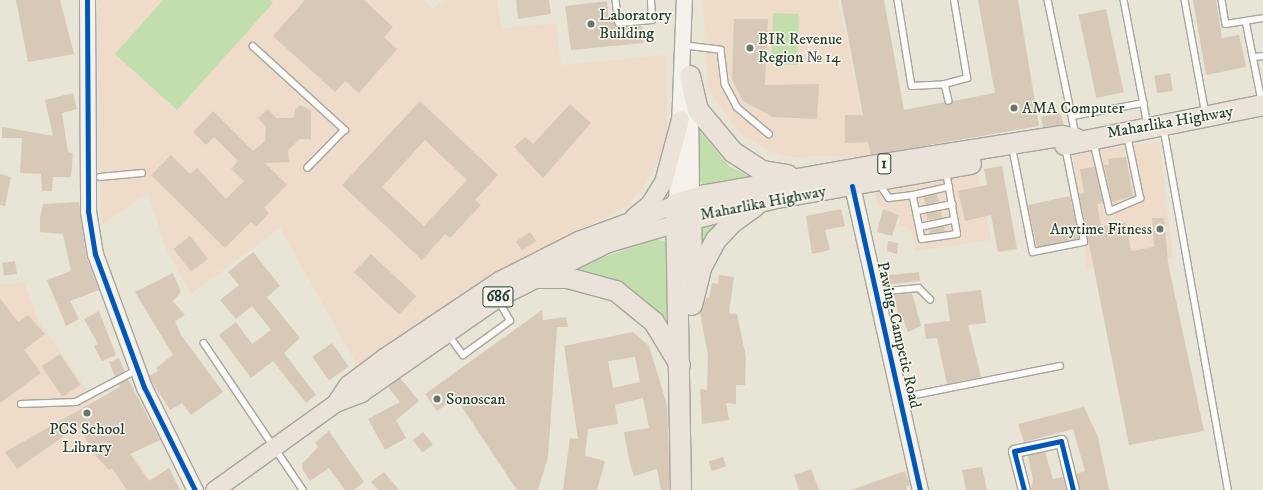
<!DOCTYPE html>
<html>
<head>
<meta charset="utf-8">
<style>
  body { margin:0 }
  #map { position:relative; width:1263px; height:490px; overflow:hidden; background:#e8e4d6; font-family:"IM FELL DW Pica",serif }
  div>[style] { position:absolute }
  .built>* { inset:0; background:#efdbca; transform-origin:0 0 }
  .green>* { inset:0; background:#c2dead; transform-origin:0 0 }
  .building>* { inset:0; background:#d8c8b7; transform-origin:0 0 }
  .roads { filter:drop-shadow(1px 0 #a5a69d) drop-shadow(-1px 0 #a5a69d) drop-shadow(0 1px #a5a69d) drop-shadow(0 -1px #a5a69d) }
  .lane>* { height:5.5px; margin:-2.75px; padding:0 2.75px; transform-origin:2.75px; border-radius:2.75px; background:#fcfbf9 }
  .street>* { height:11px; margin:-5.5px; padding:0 5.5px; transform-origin:5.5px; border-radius:5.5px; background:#fcfbf9 }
  .secondary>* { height:15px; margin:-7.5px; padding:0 7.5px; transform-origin:7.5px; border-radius:7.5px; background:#f6f2eb }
  .primary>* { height:17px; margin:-8.5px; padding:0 8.5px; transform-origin:8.5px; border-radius:8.5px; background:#ebe3d9 }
  .highway>* { height:20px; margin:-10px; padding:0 10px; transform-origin:10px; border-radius:10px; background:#ebe3d9 }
  .cycleway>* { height:5px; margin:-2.5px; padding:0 2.5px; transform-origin:2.5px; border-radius:2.5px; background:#0057b8 }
  .dots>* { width:11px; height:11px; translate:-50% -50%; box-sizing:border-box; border:2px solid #fbf7ec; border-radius:50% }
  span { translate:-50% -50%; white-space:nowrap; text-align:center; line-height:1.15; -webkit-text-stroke:3px #fbf7ec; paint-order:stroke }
  .shield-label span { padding:1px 3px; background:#fbf7ec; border:1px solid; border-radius:3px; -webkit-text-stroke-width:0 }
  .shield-label { font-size:15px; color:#1f3d34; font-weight:700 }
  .poi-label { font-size:16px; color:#1f3d34 }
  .left { translate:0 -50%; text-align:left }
  .right { translate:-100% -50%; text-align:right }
  .street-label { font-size:16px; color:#1f3d34 }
</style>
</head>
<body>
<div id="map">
  <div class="built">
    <div style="clip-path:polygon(97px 0,422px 0,433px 9px,443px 0,497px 0,502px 29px,556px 23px,561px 65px,666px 55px,667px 144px,646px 184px,625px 207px,486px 278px,359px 368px,280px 228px,191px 294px,165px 246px,148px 193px,101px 225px)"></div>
    <div style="clip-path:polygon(703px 0,838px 0,871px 156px,789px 157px,771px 152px,739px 132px,708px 89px)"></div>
    <div style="left:1159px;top:142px;width:117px;height:87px;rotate:83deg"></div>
    <div style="clip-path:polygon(977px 170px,991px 240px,915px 251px,912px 231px,899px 224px,900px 214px,877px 206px,874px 187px)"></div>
    <div style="clip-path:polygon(25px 283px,35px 314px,47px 333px,158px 490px,0 490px,0 284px)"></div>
  </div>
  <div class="green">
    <div style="clip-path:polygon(163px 0,270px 0,273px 3px,177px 110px,115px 54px)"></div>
    <div style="left:773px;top:13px;width:26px;height:51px;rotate:2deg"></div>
    <div style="clip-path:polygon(699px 130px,729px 166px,756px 180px,707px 188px,702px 184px,698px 176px)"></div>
    <div style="clip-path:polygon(731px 211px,700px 253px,699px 219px)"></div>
    <div style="clip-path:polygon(655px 239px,668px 242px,672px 330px,578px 275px,573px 268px)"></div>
  </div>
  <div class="building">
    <div style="clip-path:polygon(16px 0,60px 0,74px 54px,28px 62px)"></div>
    <div style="clip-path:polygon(305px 0,364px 0,393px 27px,384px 37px,397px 49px,359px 93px,345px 81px,335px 92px,273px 36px)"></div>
    <div style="clip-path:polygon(516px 0,549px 0,551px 14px,518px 19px)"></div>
    <div style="clip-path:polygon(841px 0,884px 0,904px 110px,945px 102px,950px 105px,953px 101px,995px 93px,978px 0,1018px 0,1039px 126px,871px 155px,868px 142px,845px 143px,845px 115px,863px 115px)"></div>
    <div style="clip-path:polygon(1193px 0,1216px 0,1222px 38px,1239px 35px,1246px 67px,1206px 75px)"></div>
    <div style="clip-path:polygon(607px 1px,609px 17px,614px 16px,615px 28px,642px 26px,644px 43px,571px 50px,565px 6px)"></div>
    <div style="left:1106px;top:9px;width:85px;height:28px;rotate:78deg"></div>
    <div style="clip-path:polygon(734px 19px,768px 19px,765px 85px,819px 84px,817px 119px,773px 117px,743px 101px,732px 80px)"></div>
    <div style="left:1170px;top:73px;width:18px;height:16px;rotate:81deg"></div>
    <div style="clip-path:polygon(73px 93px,77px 109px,62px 113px,68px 152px,73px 153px,71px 177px,53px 177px,52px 191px,42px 191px,41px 174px,20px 173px,22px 138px,2px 138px,2px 127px,53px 136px,45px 100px)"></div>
    <div style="clip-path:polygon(evenodd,420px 101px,498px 175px,475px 200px,481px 205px,450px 238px,445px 234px,422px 260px,342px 185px,420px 101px,425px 140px,467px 180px,424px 226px,382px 187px,425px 140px)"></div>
    <div style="clip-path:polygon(570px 104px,591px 123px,543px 178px,514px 147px,525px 137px,533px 144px)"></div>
    <div style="clip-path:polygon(300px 105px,311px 110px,311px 139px,300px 139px,288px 150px,289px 162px,265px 163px,287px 185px,264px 208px,269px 213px,256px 227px,251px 222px,225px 248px,151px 175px,171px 155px,190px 174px,197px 168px,226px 199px,244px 181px,231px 169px,238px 161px,214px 137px,206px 145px,193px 132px,213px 111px,253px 151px,265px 141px,266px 127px,258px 118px,268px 109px,276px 118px,294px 118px,295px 109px)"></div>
    <div style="clip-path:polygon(1060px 113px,1064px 125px,1043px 127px,1041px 117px)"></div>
    <div style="clip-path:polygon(1126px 157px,1133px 196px,1112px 202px,1104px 165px,1109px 165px,1108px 159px)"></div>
    <div style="clip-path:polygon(1002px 166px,1017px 249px,998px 252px,991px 215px,965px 221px,958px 191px,987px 185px,984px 169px)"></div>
    <div style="clip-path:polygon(1095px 167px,1104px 203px,1097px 204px,1101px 226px,1126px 223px,1131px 251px,1154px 247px,1152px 218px,1164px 218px,1168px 263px,1204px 431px,1129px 445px,1079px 194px,1084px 193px,1080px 169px)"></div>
    <div style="clip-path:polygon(0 174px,11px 177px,5px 206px,0 205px)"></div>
    <div style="left:937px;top:194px;width:8px;height:14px;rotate:76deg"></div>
    <div style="left:1070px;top:196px;width:44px;height:43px;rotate:78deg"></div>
    <div style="clip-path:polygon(79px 202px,86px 256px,99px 290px,70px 301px,79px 319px,66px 326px,47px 280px,71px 271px,63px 234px,40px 232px,40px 218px,43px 204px)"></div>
    <div style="clip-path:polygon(841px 209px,845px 226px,825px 230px,830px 250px,812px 254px,806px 216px)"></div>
    <div style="clip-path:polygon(883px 209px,899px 215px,892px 236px,877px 232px)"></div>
    <div style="left:941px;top:211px;width:7px;height:15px;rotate:82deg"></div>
    <div style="left:944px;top:226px;width:5px;height:15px;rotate:79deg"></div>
    <div style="left:530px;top:232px;width:11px;height:17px;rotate:56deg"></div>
    <div style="left:190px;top:236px;width:29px;height:21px;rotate:52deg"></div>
    <div style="clip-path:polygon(888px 241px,898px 243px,897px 254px,887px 251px)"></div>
    <div style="clip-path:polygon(253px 252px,280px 286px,267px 297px,300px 338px,284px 353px,316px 395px,306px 403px,273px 361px,251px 378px,219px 335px,236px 322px,252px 344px,271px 330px,252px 306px,236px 319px,220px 300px,239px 285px,228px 272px)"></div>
    <div style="left:371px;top:254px;width:62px;height:25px;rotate:43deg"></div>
    <div style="left:15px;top:261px;width:13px;height:13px;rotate:81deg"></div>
    <div style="left:919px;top:272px;width:9px;height:31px;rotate:84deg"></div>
    <div style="clip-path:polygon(173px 273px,181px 292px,173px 301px,185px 315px,175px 321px,181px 335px,223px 392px,191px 415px,182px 403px,170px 410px,151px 380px,149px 376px,158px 371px,156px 368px,173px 355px,135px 292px)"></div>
    <div style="clip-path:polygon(719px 275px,734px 277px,729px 313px,737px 314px,740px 329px,746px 357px,745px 385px,736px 385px,736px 404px,726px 403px,729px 420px,702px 424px,700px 389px,707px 390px,708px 355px,700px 313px,706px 298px,709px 298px,712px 283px,718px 284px)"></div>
    <div style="clip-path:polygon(981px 290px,986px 323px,968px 325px,981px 377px,947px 384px,937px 338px,926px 339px,924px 324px,950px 321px,946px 294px)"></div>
    <div style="clip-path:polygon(912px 293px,921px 326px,908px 332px,902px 316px,899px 317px,894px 295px)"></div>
    <div style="clip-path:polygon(0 298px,18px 322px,28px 315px,45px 334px,24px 350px,41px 373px,0 403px)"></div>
    <div style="clip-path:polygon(542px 310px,543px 320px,566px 317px,568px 327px,557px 327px,548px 457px,538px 490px,517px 490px,456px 398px,437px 411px,425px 394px)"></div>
    <div style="clip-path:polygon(99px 311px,116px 355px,102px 361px,94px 346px,98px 344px,84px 319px)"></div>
    <div style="clip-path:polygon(evenodd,633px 332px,649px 346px,667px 405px,670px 490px,661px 490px,657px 469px,634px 476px,630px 464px,624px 432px,649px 428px,643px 398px,615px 405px,618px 424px,588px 429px,585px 456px,605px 461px,597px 490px,563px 490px,570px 438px,578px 439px,564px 346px,633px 332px,635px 357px,640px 382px,613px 388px,608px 361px,635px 357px)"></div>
    <div style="left:332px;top:343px;width:29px;height:24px;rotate:55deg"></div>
    <div style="left:60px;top:354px;width:37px;height:22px;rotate:56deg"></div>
    <div style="left:119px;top:358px;width:15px;height:11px;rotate:67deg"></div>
    <div style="clip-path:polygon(400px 378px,419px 401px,396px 420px,406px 438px,385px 450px,368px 419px,400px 402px,388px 387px)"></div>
    <div style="clip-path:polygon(128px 379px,160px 440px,130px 454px,149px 481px,169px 468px,180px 490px,127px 490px,112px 468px,109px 470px,96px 456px,78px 426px,17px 469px,5px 452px,120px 387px,119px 384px)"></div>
    <div style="clip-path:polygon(1084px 407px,1098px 437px,1109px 490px,1080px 490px,1076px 474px,1085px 471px,1073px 429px,1024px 442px,1018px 424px)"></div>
    <div style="clip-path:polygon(329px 431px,364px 482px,354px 490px,345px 490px,329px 468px,310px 481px,303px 470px,302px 464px,318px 447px,315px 443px)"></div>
    <div style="left:423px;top:432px;width:16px;height:13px;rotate:52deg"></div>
    <div style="clip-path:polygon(1045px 452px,1053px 479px,1063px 477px,1066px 490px,1031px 490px,1033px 480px,1028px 455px)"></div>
    <div style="left:723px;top:457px;width:10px;height:15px;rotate:73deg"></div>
    <div style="clip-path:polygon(982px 467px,987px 490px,966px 490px,962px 470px)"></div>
    <div style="clip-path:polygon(811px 469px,819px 490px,799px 490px,794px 475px)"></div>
    <div style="clip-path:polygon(905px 471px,910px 485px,906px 486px,907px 490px,851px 490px)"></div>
    <div style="clip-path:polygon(384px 472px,399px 490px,378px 490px,371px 482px)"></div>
  </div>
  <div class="roads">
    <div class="lane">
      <div style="left:616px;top:0;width:23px;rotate:83deg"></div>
      <div style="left:619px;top:23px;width:33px;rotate:-5deg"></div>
      <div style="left:652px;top:20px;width:20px;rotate:-93deg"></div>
      <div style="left:898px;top:0;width:87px;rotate:80.8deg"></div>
      <div style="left:912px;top:86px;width:33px;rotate:-3deg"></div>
      <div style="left:945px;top:84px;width:23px;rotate:-15deg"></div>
      <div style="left:967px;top:78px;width:79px;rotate:-99.5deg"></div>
      <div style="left:1048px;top:0;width:138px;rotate:78.3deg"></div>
      <div style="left:1124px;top:0;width:128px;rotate:79.2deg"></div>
      <div style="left:1185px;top:0;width:116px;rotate:79.6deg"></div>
      <div style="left:1222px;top:0;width:24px;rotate:81deg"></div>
      <div style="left:1226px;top:24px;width:37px;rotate:-9deg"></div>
      <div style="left:1246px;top:21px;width:82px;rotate:78.7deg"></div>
      <div style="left:253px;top:46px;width:125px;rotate:42.4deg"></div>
      <div style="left:345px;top:130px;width:53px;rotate:134.2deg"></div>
      <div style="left:690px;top:46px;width:31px;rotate:7deg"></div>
      <div style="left:721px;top:50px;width:34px;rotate:83deg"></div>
      <div style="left:725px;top:84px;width:26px;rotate:62deg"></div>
      <div style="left:737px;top:107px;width:42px;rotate:40.2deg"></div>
      <div style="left:1254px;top:57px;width:9px;rotate:-6deg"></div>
      <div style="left:945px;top:84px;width:17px;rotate:77deg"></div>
      <div style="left:1073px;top:116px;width:72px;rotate:-10.4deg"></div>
      <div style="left:1164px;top:129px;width:367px;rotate:79.9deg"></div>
      <div style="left:1094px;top:143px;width:70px;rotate:76.8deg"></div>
      <div style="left:1110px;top:211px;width:33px;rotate:-23deg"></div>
      <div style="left:1140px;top:198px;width:64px;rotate:-101.7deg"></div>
      <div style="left:1014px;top:155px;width:99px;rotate:78.9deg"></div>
      <div style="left:1033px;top:252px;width:52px;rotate:-11.1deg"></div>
      <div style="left:1084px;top:242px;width:97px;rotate:-101.3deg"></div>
      <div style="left:100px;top:177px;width:42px;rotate:-5.4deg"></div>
      <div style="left:879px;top:183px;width:18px;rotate:56deg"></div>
      <div style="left:889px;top:198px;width:24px;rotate:-7deg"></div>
      <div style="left:913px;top:195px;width:45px;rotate:78.4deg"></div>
      <div style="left:922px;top:239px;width:35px;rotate:-8deg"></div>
      <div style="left:957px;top:234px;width:63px;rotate:-100.1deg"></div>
      <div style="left:913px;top:195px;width:37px;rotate:-13deg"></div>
      <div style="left:917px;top:211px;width:36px;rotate:-11deg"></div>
      <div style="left:920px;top:227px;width:35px;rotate:-12deg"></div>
      <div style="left:876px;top:292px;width:43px;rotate:-5.3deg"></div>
      <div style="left:919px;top:288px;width:16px;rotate:45deg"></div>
      <div style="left:448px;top:334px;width:26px;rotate:54deg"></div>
      <div style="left:463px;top:355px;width:58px;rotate:-35.9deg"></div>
      <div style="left:510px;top:321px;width:24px;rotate:-120deg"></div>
      <div style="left:204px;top:343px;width:177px;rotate:56deg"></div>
      <div style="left:900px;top:398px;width:163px;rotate:-11.3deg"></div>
      <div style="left:21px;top:404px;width:55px;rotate:-2.1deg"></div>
      <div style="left:76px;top:402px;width:69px;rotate:-27.7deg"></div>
    </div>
    <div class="street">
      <div style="left:1024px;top:490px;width:40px;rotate:-104.4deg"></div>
      <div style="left:1014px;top:451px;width:48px;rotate:-12deg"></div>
      <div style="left:1061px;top:441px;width:50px;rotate:76.2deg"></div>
    </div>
    <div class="secondary">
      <div style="left:87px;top:0;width:211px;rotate:89.7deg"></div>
      <div style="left:88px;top:211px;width:44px;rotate:80.8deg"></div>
      <div style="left:95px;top:254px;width:142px;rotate:69.8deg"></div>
      <div style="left:144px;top:387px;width:115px;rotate:63.7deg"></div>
      <div style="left:690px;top:100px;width:99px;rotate:89.4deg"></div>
      <div style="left:852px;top:186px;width:312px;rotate:77.4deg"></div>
      <div style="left:676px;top:204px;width:204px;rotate:-87.8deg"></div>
    </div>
    <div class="primary">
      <div style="left:634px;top:216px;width:19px;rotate:-39deg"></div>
      <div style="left:649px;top:204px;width:26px;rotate:-58deg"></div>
      <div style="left:663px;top:182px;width:65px;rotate:-74.9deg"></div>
      <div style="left:335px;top:403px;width:23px;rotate:-56deg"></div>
      <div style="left:348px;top:384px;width:45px;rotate:-36.9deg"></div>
      <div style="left:384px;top:357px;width:138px;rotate:-33.8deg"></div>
      <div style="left:499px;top:280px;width:89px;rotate:-26.9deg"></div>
      <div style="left:578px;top:240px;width:104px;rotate:-20.2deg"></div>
      <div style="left:214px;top:490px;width:149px;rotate:-35.7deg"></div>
      <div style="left:335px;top:403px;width:28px;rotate:-21deg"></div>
      <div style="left:361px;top:393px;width:166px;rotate:-34.9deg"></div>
      <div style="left:497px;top:298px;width:124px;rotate:-26.4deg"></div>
      <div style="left:608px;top:243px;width:72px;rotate:-16.2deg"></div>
    </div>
    <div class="highway">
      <div style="left:690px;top:76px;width:35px;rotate:77deg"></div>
      <div style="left:698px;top:110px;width:55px;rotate:50.2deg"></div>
      <div style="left:733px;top:152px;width:35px;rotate:33deg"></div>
      <div style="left:762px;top:171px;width:26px;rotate:9deg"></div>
      <div style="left:1065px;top:145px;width:202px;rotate:-11.4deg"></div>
      <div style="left:691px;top:205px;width:68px;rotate:89.2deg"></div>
      <div style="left:677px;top:223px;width:98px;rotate:-14.2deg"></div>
      <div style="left:772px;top:199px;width:202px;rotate:-10deg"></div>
      <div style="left:535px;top:278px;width:33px"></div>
      <div style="left:568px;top:278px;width:50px;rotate:15.2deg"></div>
      <div style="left:616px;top:291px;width:49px;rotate:39.2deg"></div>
      <div style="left:654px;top:322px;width:50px;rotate:58.8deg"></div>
      <div style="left:692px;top:305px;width:38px;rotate:-76deg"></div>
      <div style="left:701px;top:268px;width:32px;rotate:-62deg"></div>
      <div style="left:716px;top:240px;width:23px;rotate:-47deg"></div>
      <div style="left:732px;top:223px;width:29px;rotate:-36deg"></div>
      <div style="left:681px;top:490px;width:286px;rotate:-91deg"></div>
      <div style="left:676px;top:204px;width:31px;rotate:-17deg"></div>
      <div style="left:706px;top:195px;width:169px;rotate:-9.9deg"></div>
      <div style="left:872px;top:166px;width:192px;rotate:-9deg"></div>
      <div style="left:1062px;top:136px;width:15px;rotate:11deg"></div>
    </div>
  </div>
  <div class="cycleway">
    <div style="left:87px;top:0;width:211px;rotate:89.7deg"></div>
    <div style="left:88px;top:211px;width:44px;rotate:80.8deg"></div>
    <div style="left:95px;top:254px;width:142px;rotate:69.8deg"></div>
    <div style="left:144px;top:387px;width:115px;rotate:63.7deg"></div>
    <div style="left:852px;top:186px;width:312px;rotate:77.4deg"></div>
    <div style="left:1024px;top:490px;width:40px;rotate:-104.4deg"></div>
    <div style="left:1014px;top:451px;width:48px;rotate:-12deg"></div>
    <div style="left:1061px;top:441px;width:50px;rotate:76.2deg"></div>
  </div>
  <div class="dots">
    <div style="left:591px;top:24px;background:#65776d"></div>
    <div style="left:750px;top:48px;background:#65776d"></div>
    <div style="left:1014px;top:108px;background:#65776d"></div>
    <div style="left:1160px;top:229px;background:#65776d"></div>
    <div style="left:437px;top:399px;background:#65776d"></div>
    <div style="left:87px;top:413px;background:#65776d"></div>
  </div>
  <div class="shield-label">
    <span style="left:884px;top:164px">1</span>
    <span style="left:498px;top:297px">686</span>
  </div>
  <div class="poi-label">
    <span class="left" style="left:599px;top:24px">Laboratory<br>Building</span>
    <span class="left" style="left:758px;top:48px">BIR Revenue<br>Region № 14</span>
    <span class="left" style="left:1022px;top:108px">AMA Computer</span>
    <span class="right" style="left:1152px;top:229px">Anytime Fitness</span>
    <span class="left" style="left:446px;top:399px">Sonoscan</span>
    <span style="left:87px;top:438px">PCS School<br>Library</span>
  </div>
  <div class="street-label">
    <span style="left:1170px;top:122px;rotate:-10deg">Maharlika Highway</span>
    <span style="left:763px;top:203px;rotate:-11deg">Maharlika Highway</span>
    <span style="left:899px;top:335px;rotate:77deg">Pawing-Campetic Road</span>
  </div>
</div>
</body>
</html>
